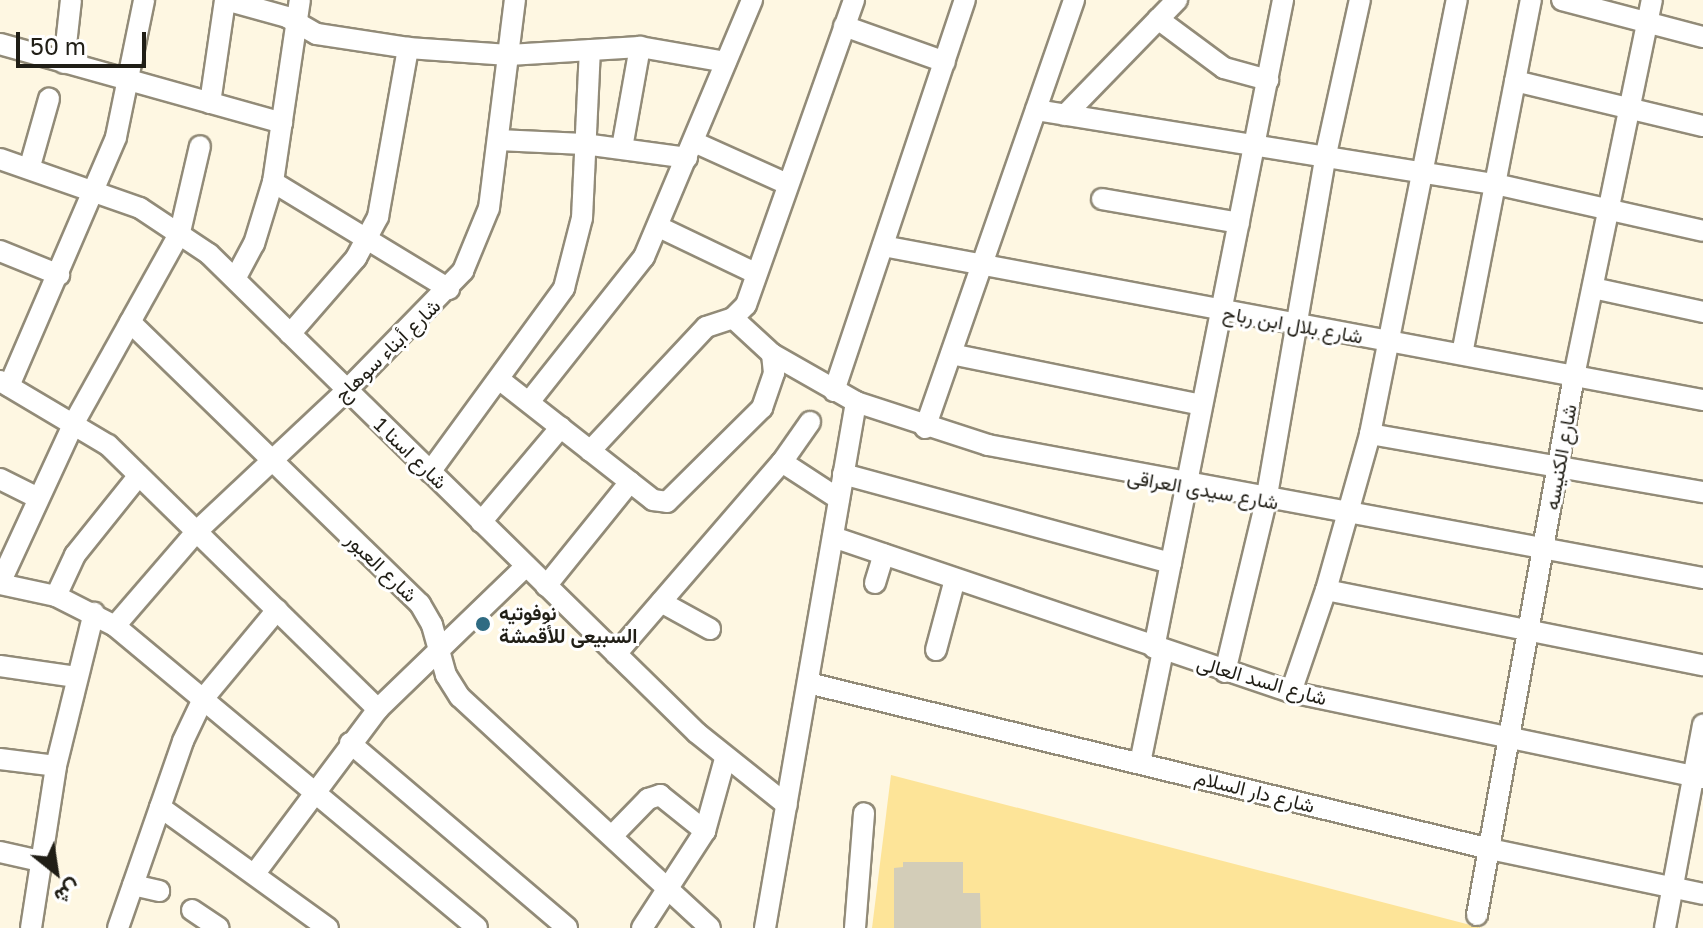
<!DOCTYPE html>
<html>
<head>
<meta charset="utf-8">
<style>
  body { margin:0 }
  #map { position:relative; width:1703px; height:928px; overflow:hidden; background:#fef7e2; font-family:"Golos Text",Vazirmatn,sans-serif }
  div>[style] { position:absolute }
  .green>* { inset:0; background:#fde498 }
  .building>* { inset:0; background:#d3cdb8 }
  .roads { filter:drop-shadow(2px 0 #928b78) drop-shadow(-2px 0 #928b78) drop-shadow(0 2px #928b78) drop-shadow(0 -2px #928b78) }
  .minor>* { height:20px; margin:-10px; padding:0 10px; transform-origin:10px; border-radius:10px; background:#fff }
  .dots>* { width:22px; height:22px; translate:-50% -50%; box-sizing:border-box; border:4px solid #fff; border-radius:50% }
  span { translate:-50% -50%; white-space:nowrap; text-align:center; line-height:1.15; -webkit-text-stroke:6px #fff; paint-order:stroke }
  .street-label { font-size:20px; color:#201e16 }
  .poi-label { font-size:20px; color:#201e16; font-weight:700 }
  .left { translate:0 -50%; text-align:left }
  .north { position:absolute; left:16px; top:832px; width:80px; height:80px; -webkit-text-stroke:6px #fff; paint-order:stroke; rotate:150deg; font-size:22px; font-weight:700; line-height:32px; text-align:center; color:#201e16 }
  .north::after { content:''; display:block; margin:auto; width:28px; height:36px; background:#201e16; clip-path:polygon(50% 0,100% 100%,50% 72%,0 100%) }
  .scale { position:absolute; left:16px; top:32px; width:130px; height:36px; box-sizing:border-box; border:4px solid #201e16; border-top:0; padding-left:10px; font-size:24px; line-height:28px; white-space:nowrap; color:#201e16; -webkit-text-stroke:6px #fff; paint-order:stroke }
</style>
</head>
<body>
<div id="map">
  <div class="green">
    <div style="clip-path:polygon(891px 775px,1482px 928px,872px 928px)"></div>
  </div>
  <div class="building">
    <div style="clip-path:polygon(903px 862px,963px 862px,963px 893px,980px 893px,981px 928px,894px 928px,894px 868px,903px 867px)"></div>
  </div>
  <div class="roads">
    <div class="minor">
      <div style="left:226px;top:0;width:63px;rotate:15.6deg"></div>
      <div style="left:287px;top:17px;width:34px;rotate:30deg"></div>
      <div style="left:317px;top:34px;width:92px;rotate:8.7deg"></div>
      <div style="left:408px;top:48px;width:101px;rotate:4deg"></div>
      <div style="left:509px;top:55px;width:131px;rotate:-3.5deg"></div>
      <div style="left:640px;top:47px;width:87px;rotate:9.9deg"></div>
      <div style="left:1562px;top:0;width:146px;rotate:14.7deg"></div>
      <div style="left:1158px;top:19px;width:82px;rotate:36.6deg"></div>
      <div style="left:1224px;top:68px;width:46px;rotate:15.3deg"></div>
      <div style="left:844px;top:26px;width:107px;rotate:19.6deg"></div>
      <div style="left:0;top:44px;width:293px;rotate:15.6deg"></div>
      <div style="left:64px;top:63px;width:63px;rotate:-83.7deg"></div>
      <div style="left:1515px;top:81px;width:193px;rotate:13.5deg"></div>
      <div style="left:210px;top:103px;width:104px;rotate:-81.7deg"></div>
      <div style="left:1036px;top:110px;width:465px;rotate:9.2deg"></div>
      <div style="left:1495px;top:184px;width:213px;rotate:12.7deg"></div>
      <div style="left:1065px;top:115px;width:161px;rotate:-45.8deg"></div>
      <div style="left:498px;top:140px;width:86px;rotate:2.7deg"></div>
      <div style="left:584px;top:144px;width:104px;rotate:7.7deg"></div>
      <div style="left:694px;top:142px;width:102px;rotate:24.3deg"></div>
      <div style="left:622px;top:148px;width:103px;rotate:-79.9deg"></div>
      <div style="left:0;top:159px;width:148px;rotate:19.3deg"></div>
      <div style="left:140px;top:208px;width:83px;rotate:33.7deg"></div>
      <div style="left:209px;top:254px;width:684px;rotate:44.47deg"></div>
      <div style="left:697px;top:733px;width:115px;rotate:38.7deg"></div>
      <div style="left:30px;top:166px;width:70px;rotate:-74.2deg"></div>
      <div style="left:273px;top:182px;width:206px;rotate:31.3deg"></div>
      <div style="left:1102px;top:199px;width:139px;rotate:9.9deg"></div>
      <div style="left:659px;top:227px;width:106px;rotate:25.6deg"></div>
      <div style="left:883px;top:246px;width:834px;rotate:10.64deg"></div>
      <div style="left:0;top:251px;width:64px;rotate:22.1deg"></div>
      <div style="left:235px;top:279px;width:40px;rotate:-62deg"></div>
      <div style="left:254px;top:244px;width:65px;rotate:-73deg"></div>
      <div style="left:273px;top:182px;width:184px;rotate:-81.6deg"></div>
      <div style="left:1593px;top:288px;width:113px;rotate:12.3deg"></div>
      <div style="left:733px;top:318px;width:53px;rotate:42.7deg"></div>
      <div style="left:772px;top:354px;width:97px;rotate:29.7deg"></div>
      <div style="left:856px;top:402px;width:139px;rotate:18deg"></div>
      <div style="left:988px;top:445px;width:727px;rotate:10.54deg"></div>
      <div style="left:130px;top:322px;width:405px;rotate:44.2deg"></div>
      <div style="left:420px;top:604px;width:24px;rotate:60deg"></div>
      <div style="left:432px;top:625px;width:52px;rotate:74.4deg"></div>
      <div style="left:446px;top:675px;width:26px;rotate:58deg"></div>
      <div style="left:460px;top:697px;width:340px;rotate:42.7deg"></div>
      <div style="left:290px;top:334px;width:101px;rotate:-49deg"></div>
      <div style="left:356px;top:258px;width:47px;rotate:-61.8deg"></div>
      <div style="left:378px;top:217px;width:172px;rotate:-79.9deg"></div>
      <div style="left:951px;top:354px;width:256px;rotate:11.5deg"></div>
      <div style="left:1462px;top:354px;width:361px;rotate:-79deg"></div>
      <div style="left:500px;top:380px;width:194px;rotate:38.1deg"></div>
      <div style="left:653px;top:500px;width:14px;rotate:8deg"></div>
      <div style="left:667px;top:502px;width:134px;rotate:-44.7deg"></div>
      <div style="left:762px;top:408px;width:37px;rotate:-71deg"></div>
      <div style="left:774px;top:373px;width:19px;rotate:-96deg"></div>
      <div style="left:0;top:381px;width:126px;rotate:30.7deg"></div>
      <div style="left:108px;top:445px;width:378px;rotate:44.4deg"></div>
      <div style="left:9px;top:386px;width:271px;rotate:-66.7deg"></div>
      <div style="left:116px;top:137px;width:140px;rotate:-78.4deg"></div>
      <div style="left:834px;top:391px;width:412px;rotate:-71.5deg"></div>
      <div style="left:529px;top:402px;width:185px;rotate:-51.6deg"></div>
      <div style="left:644px;top:257px;width:279px;rotate:-67.2deg"></div>
      <div style="left:925px;top:428px;width:453px;rotate:-70.8deg"></div>
      <div style="left:1370px;top:434px;width:338px;rotate:9.9deg"></div>
      <div style="left:590px;top:451px;width:170px;rotate:-46.9deg"></div>
      <div style="left:706px;top:327px;width:28px;rotate:-18deg"></div>
      <div style="left:733px;top:318px;width:18px;rotate:-45deg"></div>
      <div style="left:746px;top:305px;width:324px;rotate:-70.5deg"></div>
      <div style="left:782px;top:462px;width:68px;rotate:33deg"></div>
      <div style="left:430px;top:472px;width:228px;rotate:-53.9deg"></div>
      <div style="left:564px;top:288px;width:72px;rotate:-75.6deg"></div>
      <div style="left:582px;top:218px;width:168px;rotate:-87.3deg"></div>
      <div style="left:843px;top:474px;width:340px;rotate:15.2deg"></div>
      <div style="left:0;top:479px;width:42px;rotate:26.6deg"></div>
      <div style="left:481px;top:522px;width:124px;rotate:-49.9deg"></div>
      <div style="left:833px;top:537px;width:484px;rotate:18.7deg"></div>
      <div style="left:1291px;top:692px;width:421px;rotate:11.8deg"></div>
      <div style="left:0;top:583px;width:179px;rotate:-65.2deg"></div>
      <div style="left:75px;top:421px;width:216px;rotate:-60.9deg"></div>
      <div style="left:180px;top:232px;width:88px;rotate:-76.9deg"></div>
      <div style="left:875px;top:583px;width:30px;rotate:-73deg"></div>
      <div style="left:0;top:584px;width:57px;rotate:12.1deg"></div>
      <div style="left:56px;top:596px;width:66px;rotate:27deg"></div>
      <div style="left:115px;top:626px;width:471px;rotate:39.8deg"></div>
      <div style="left:546px;top:586px;width:134px;rotate:-51.1deg"></div>
      <div style="left:1326px;top:590px;width:384px;rotate:11.3deg"></div>
      <div style="left:56px;top:596px;width:45px;rotate:-65.1deg"></div>
      <div style="left:75px;top:555px;width:102px;rotate:-51.3deg"></div>
      <div style="left:661px;top:602px;width:56px;rotate:28.9deg"></div>
      <div style="left:115px;top:626px;width:125px;rotate:-49.2deg"></div>
      <div style="left:197px;top:531px;width:204px;rotate:-43.2deg"></div>
      <div style="left:346px;top:391px;width:168px;rotate:-45.7deg"></div>
      <div style="left:463px;top:271px;width:68px;rotate:-67.6deg"></div>
      <div style="left:489px;top:208px;width:210px;rotate:-82.9deg"></div>
      <div style="left:1154px;top:648px;width:661px;rotate:-78.74deg"></div>
      <div style="left:936px;top:650px;width:73px;rotate:-75deg"></div>
      <div style="left:616px;top:654px;width:254px;rotate:-49.2deg"></div>
      <div style="left:782px;top:462px;width:49px;rotate:-55deg"></div>
      <div style="left:0;top:666px;width:77px;rotate:8.2deg"></div>
      <div style="left:1225px;top:672px;width:176px;rotate:-76.5deg"></div>
      <div style="left:1266px;top:501px;width:352px;rotate:-80.2deg"></div>
      <div style="left:1326px;top:154px;width:158px;rotate:-77.6deg"></div>
      <div style="left:808px;top:683px;width:702px;rotate:13.68deg"></div>
      <div style="left:1490px;top:849px;width:218px;rotate:11.9deg"></div>
      <div style="left:1291px;top:692px;width:108px;rotate:-71.1deg"></div>
      <div style="left:1326px;top:590px;width:162px;rotate:-74.2deg"></div>
      <div style="left:1370px;top:434px;width:443px;rotate:-78.7deg"></div>
      <div style="left:350px;top:743px;width:285px;rotate:40.4deg"></div>
      <div style="left:0;top:759px;width:56px;rotate:7.1deg"></div>
      <div style="left:1140px;top:763px;width:114px;rotate:-78.4deg"></div>
      <div style="left:160px;top:807px;width:207px;rotate:35.8deg"></div>
      <div style="left:612px;top:836px;width:52px;rotate:-45.8deg"></div>
      <div style="left:648px;top:799px;width:13px;rotate:-18deg"></div>
      <div style="left:660px;top:795px;width:58px;rotate:38.7deg"></div>
      <div style="left:0;top:852px;width:41px;rotate:12.7deg"></div>
      <div style="left:256px;top:872px;width:204px;rotate:-53.2deg"></div>
      <div style="left:378px;top:709px;width:206px;rotate:-44deg"></div>
      <div style="left:133px;top:885px;width:27px;rotate:13deg"></div>
      <div style="left:192px;top:910px;width:32px;rotate:34deg"></div>
      <div style="left:1477px;top:915px;width:548px;rotate:-79.8deg"></div>
      <div style="left:1574px;top:376px;width:384px;rotate:-78.3deg"></div>
      <div style="left:31px;top:928px;width:164px;rotate:-81.2deg"></div>
      <div style="left:56px;top:766px;width:158px;rotate:-76.1deg"></div>
      <div style="left:118px;top:928px;width:198px;rotate:-70.8deg"></div>
      <div style="left:183px;top:741px;width:47px;rotate:-64.5deg"></div>
      <div style="left:203px;top:699px;width:116px;rotate:-50.3deg"></div>
      <div style="left:642px;top:928px;width:116px;rotate:-57deg"></div>
      <div style="left:705px;top:831px;width:75px;rotate:-74.5deg"></div>
      <div style="left:765px;top:928px;width:534px;rotate:-80.18deg"></div>
      <div style="left:855px;top:928px;width:115px;rotate:-85.5deg"></div>
      <div style="left:1665px;top:928px;width:207px;rotate:-79.4deg"></div>
    </div>
  </div>
  <div class="dots">
    <div style="left:483px;top:624px;background:#2f6b82"></div>
  </div>
  <div class="street-label">
    <span style="left:1293px;top:324px;rotate:10deg">شارع بلال ابن رباح</span>
    <span style="left:387px;top:350px;rotate:-44deg">شارع أبناء سوهاج</span>
    <span style="left:411px;top:453px;rotate:44deg">شارع اسنا 1</span>
    <span style="left:1560px;top:457px;rotate:-80deg">شارع الكنيسه</span>
    <span style="left:1203px;top:489px;rotate:10deg">شارع سيدى العراقى</span>
    <span style="left:382px;top:567px;rotate:44deg">شارع العبور</span>
    <span style="left:1262px;top:680px;rotate:16deg">شارع السد العالى</span>
    <span style="left:1255px;top:791px;rotate:14deg">شارع دار السلام</span>
  </div>
  <div class="poi-label">
    <span class="left" style="left:499px;top:624px">نوفوتيه<br>السبيعى للأقمشة</span>
  </div>
  <div class="north">ش</div>
  <div class="scale">50 m</div>
</div>
</body>
</html>
